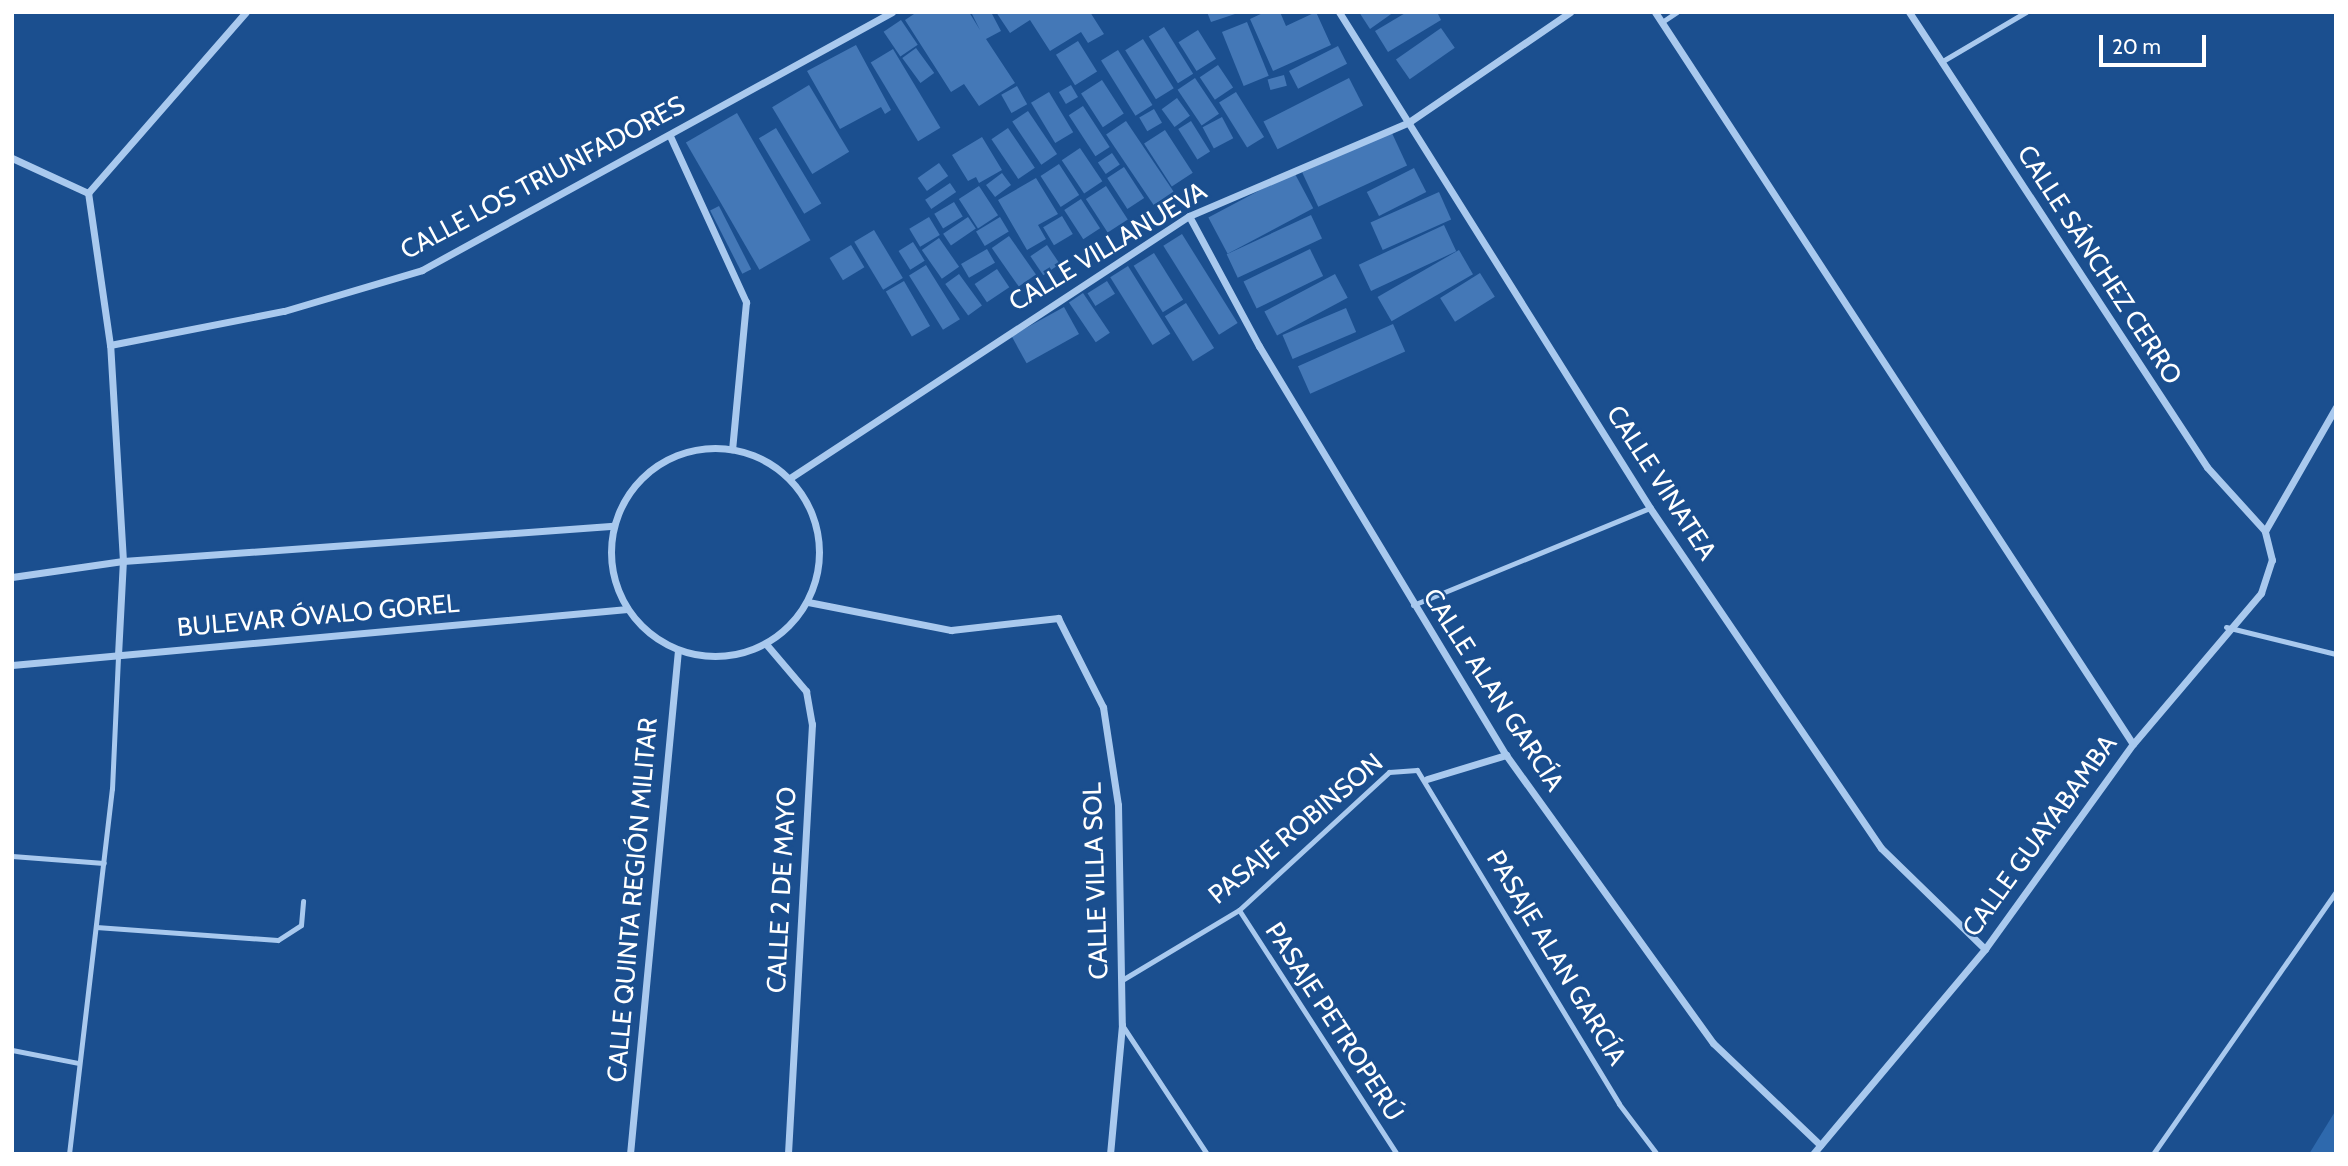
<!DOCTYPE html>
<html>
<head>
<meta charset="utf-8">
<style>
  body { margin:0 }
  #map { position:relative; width:2348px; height:1166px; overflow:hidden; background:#1b4f8f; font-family:Cabin,sans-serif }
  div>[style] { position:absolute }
  .green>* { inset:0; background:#2e69ad }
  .building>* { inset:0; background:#4478b7; transform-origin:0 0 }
  .lane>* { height:5px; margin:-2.5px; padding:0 2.5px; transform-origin:2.5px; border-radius:2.5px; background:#a9c9ee }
  .street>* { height:7px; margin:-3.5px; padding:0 3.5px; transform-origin:3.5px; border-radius:3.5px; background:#a9c9ee }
  .street>.ring { margin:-3.5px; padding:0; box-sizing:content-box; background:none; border:7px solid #a9c9ee; border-radius:50% }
  span { translate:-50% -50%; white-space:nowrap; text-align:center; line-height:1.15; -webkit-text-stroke:5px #1b4f8f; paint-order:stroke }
  .street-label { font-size:26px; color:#fff }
  .frame { position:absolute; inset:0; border:14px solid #fff; pointer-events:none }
  .scale { position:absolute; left:2099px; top:35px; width:107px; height:32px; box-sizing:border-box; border:4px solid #fff; border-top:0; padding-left:9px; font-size:21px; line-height:24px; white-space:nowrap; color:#fff; -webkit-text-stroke:5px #1b4f8f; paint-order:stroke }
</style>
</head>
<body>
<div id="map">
  <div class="green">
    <div style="clip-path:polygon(2336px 1110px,2336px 1154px,2309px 1154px)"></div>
  </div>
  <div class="building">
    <div style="clip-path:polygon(917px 12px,969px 12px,980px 30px,971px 12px,991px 12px,1001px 31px,986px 39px,1015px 83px,979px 106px,964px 84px,951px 92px,905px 20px)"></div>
    <div style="clip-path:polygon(996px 12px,1090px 12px,1104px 34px,1088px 43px,1081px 32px,1050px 51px,1030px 20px,1010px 33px)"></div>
    <div style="clip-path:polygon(1207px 12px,1238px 12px,1238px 13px,1211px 22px)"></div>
    <div style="clip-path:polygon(1265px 12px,1280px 12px,1286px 26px,1316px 12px,1331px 45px,1273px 71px,1250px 19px)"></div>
    <div style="clip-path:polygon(1359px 12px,1394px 12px,1370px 29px)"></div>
    <div style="clip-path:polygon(1407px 12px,1437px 12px,1441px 20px,1388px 52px,1375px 31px)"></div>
    <div style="left:901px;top:20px;width:30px;height:21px;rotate:56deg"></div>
    <div style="left:1247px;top:22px;width:58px;height:27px;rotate:68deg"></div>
    <div style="left:1164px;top:27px;width:55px;height:18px;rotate:58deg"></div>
    <div style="left:1441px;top:28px;width:24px;height:55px;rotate:55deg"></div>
    <div style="left:1198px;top:30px;width:34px;height:23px;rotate:58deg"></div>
    <div style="left:1143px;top:39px;width:58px;height:21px;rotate:58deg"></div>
    <div style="left:1078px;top:41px;width:36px;height:26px;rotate:58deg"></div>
    <div style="clip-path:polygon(856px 45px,891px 110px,885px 114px,881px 107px,840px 129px,807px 71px)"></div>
    <div style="left:1338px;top:46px;width:20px;height:55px;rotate:63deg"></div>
    <div style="left:916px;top:48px;width:31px;height:17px;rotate:54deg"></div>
    <div style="left:893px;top:49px;width:92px;height:26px;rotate:59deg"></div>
    <div style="left:1118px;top:50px;width:65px;height:20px;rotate:58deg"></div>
    <div style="left:1218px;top:65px;width:27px;height:22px;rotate:56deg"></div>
    <div style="left:1284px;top:75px;width:11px;height:17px;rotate:75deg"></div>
    <div style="left:1195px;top:78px;width:43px;height:21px;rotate:56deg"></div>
    <div style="left:1349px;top:78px;width:31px;height:96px;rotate:63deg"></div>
    <div style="left:1102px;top:80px;width:40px;height:25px;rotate:57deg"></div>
    <div style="left:809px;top:85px;width:78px;height:43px;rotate:59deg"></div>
    <div style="left:1071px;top:85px;width:14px;height:14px;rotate:60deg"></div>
    <div style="left:1017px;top:86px;width:21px;height:18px;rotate:61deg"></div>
    <div style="left:1049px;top:92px;width:47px;height:21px;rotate:59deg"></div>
    <div style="left:1236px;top:92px;width:53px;height:20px;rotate:58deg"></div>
    <div style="left:1177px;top:98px;width:22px;height:19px;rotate:54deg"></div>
    <div style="left:1083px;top:106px;width:49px;height:17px;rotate:57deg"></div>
    <div style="left:1154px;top:109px;width:16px;height:17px;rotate:60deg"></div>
    <div style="left:1028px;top:111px;width:52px;height:19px;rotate:56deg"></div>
    <div style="left:737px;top:113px;width:147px;height:59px;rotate:60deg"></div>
    <div style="left:1222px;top:117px;width:24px;height:22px;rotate:62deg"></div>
    <div style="left:1126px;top:121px;width:85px;height:24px;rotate:56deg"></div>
    <div style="left:1191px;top:121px;width:36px;height:15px;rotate:58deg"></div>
    <div style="left:776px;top:128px;width:88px;height:20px;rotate:59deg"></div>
    <div style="left:1008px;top:128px;width:48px;height:20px;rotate:56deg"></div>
    <div style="left:1165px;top:130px;width:51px;height:25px;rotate:57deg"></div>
    <div style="left:1391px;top:131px;width:38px;height:98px;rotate:65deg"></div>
    <div style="clip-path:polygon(982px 137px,1002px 170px,979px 183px,976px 177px,968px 181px,952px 155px)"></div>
    <div style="left:1080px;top:148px;width:40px;height:22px;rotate:56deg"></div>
    <div style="left:1112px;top:153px;width:14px;height:17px;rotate:56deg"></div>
    <div style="left:939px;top:163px;width:16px;height:26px;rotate:55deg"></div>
    <div style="left:1059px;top:164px;width:37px;height:22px;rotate:57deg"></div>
    <div style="left:1124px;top:167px;width:37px;height:20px;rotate:57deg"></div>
    <div style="left:1414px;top:168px;width:27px;height:53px;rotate:63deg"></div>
    <div style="left:1294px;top:172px;width:41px;height:97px;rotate:62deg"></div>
    <div style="left:1002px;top:173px;width:15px;height:20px;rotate:53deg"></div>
    <div style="clip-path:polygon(1036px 178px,1058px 214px,1038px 225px,1046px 239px,1027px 250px,998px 200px)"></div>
    <div style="left:950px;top:183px;width:11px;height:30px;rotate:56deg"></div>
    <div style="left:979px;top:186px;width:35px;height:24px;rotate:57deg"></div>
    <div style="left:1106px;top:186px;width:40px;height:24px;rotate:57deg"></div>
    <div style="left:1439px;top:192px;width:30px;height:75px;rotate:66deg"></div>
    <div style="left:1081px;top:199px;width:35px;height:20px;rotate:57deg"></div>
    <div style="left:954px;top:202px;width:17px;height:23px;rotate:59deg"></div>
    <div style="left:719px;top:206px;width:71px;height:10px;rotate:63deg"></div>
    <div style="left:1311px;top:215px;width:26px;height:93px;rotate:65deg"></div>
    <div style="left:1062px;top:216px;width:21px;height:22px;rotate:59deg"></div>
    <div style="left:929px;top:217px;width:21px;height:23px;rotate:59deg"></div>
    <div style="left:968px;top:217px;width:14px;height:30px;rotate:56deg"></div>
    <div style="left:1000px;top:217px;width:17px;height:28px;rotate:59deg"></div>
    <div style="left:1444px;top:225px;width:29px;height:94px;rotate:65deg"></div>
    <div style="left:874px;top:230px;width:56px;height:23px;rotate:59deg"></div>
    <div style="left:1182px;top:234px;width:105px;height:22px;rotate:58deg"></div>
    <div style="left:1009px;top:236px;width:47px;height:21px;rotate:55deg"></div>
    <div style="left:939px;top:238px;width:35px;height:21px;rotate:55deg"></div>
    <div style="left:913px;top:242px;width:22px;height:17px;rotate:58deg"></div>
    <div style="left:851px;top:245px;width:26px;height:25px;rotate:59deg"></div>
    <div style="left:1047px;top:245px;width:23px;height:20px;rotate:56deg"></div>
    <div style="left:987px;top:249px;width:16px;height:30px;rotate:60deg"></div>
    <div style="left:1310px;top:249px;width:30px;height:74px;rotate:64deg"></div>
    <div style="left:1459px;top:250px;width:28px;height:94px;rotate:60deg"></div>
    <div style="left:1154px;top:253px;width:55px;height:24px;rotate:58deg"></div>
    <div style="left:926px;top:265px;width:64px;height:20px;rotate:58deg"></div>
    <div style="left:1128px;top:266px;width:80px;height:21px;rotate:58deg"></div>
    <div style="left:997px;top:269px;width:22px;height:27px;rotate:56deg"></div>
    <div style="left:1480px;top:273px;width:28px;height:47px;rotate:58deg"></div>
    <div style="left:959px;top:274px;width:39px;height:17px;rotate:54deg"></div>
    <div style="left:1335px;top:274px;width:27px;height:80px;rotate:62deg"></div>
    <div style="left:904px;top:281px;width:52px;height:21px;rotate:60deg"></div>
    <div style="left:1107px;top:281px;width:15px;height:23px;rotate:58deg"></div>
    <div style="left:1083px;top:293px;width:48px;height:17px;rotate:56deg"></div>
    <div style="left:1186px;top:303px;width:53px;height:25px;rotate:58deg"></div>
    <div style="left:1064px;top:307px;width:31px;height:60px;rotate:61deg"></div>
    <div style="left:1346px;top:308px;width:26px;height:69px;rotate:67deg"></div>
    <div style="left:1393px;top:324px;width:30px;height:104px;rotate:66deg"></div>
  </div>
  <div class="lane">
    <div style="left:1662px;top:22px;width:18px;rotate:-34deg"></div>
    <div style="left:1941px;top:62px;width:99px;rotate:-30.5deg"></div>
    <div style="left:1413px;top:605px;width:256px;rotate:-22.3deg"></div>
    <div style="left:2226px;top:627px;width:113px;rotate:13.8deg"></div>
    <div style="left:12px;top:856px;width:92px;rotate:4.4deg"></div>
    <div style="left:1239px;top:910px;width:291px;rotate:57.1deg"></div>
    <div style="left:96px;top:927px;width:182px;rotate:4.1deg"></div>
    <div style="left:278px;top:940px;width:27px;rotate:-33deg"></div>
    <div style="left:301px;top:925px;width:24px;rotate:-85deg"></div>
    <div style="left:1122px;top:980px;width:136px;rotate:-30.9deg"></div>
    <div style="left:1239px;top:910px;width:204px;rotate:-42.6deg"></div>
    <div style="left:1389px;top:772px;width:28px;rotate:-4deg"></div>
    <div style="left:1417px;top:770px;width:390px;rotate:58.8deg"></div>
    <div style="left:1619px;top:1104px;width:63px;rotate:52.8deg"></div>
    <div style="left:1122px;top:1025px;width:154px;rotate:56.6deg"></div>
    <div style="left:12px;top:1050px;width:67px;rotate:11.1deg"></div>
    <div style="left:69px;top:1154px;width:368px;rotate:-83.3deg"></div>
    <div style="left:112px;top:789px;width:134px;rotate:-87.4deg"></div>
    <div style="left:2153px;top:1154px;width:320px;rotate:-55.1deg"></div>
  </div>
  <div class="street">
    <div style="left:1339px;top:12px;width:585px;rotate:57.91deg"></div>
    <div style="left:1650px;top:508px;width:411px;rotate:55.8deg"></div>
    <div style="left:1881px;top:848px;width:145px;rotate:44.2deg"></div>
    <div style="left:1655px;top:12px;width:874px;rotate:56.86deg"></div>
    <div style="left:670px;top:136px;width:183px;rotate:65.4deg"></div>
    <div style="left:746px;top:302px;width:148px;rotate:95.4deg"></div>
    <div style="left:12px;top:158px;width:84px;rotate:24.7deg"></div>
    <div style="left:1189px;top:216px;width:148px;rotate:61.7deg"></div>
    <div style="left:1259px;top:346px;width:478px;rotate:58.9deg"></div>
    <div style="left:1506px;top:755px;width:355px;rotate:54.3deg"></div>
    <div style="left:1713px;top:1043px;width:148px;rotate:43.6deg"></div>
    <div style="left:110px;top:345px;width:177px;rotate:-11.1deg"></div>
    <div style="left:284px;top:311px;width:144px;rotate:-16.5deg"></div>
    <div style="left:422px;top:270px;width:536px;rotate:-28.76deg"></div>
    <div class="ring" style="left:611px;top:448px;width:201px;height:201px"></div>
    <div style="left:790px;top:478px;width:477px;rotate:-33.3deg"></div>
    <div style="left:1189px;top:216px;width:239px;rotate:-23.1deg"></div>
    <div style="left:1409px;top:122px;width:195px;rotate:-34.3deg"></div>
    <div style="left:2265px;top:531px;width:143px;rotate:-60.2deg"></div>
    <div style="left:12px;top:577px;width:112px;rotate:-8.2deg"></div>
    <div style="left:123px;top:561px;width:492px;rotate:-4.1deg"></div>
    <div style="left:808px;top:602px;width:146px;rotate:11.1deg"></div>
    <div style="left:951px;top:630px;width:108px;rotate:-6.4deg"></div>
    <div style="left:1058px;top:618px;width:100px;rotate:63.2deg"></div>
    <div style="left:1103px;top:707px;width:99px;rotate:81.3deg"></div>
    <div style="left:1118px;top:805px;width:220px;rotate:89deg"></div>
    <div style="left:1122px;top:1025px;width:130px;rotate:95.3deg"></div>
    <div style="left:766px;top:644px;width:62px;rotate:49.6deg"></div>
    <div style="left:806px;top:691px;width:34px;rotate:80deg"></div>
    <div style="left:812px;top:724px;width:431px;rotate:93.2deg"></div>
    <div style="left:118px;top:655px;width:94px;rotate:-87deg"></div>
    <div style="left:123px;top:561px;width:216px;rotate:-93.4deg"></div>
    <div style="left:110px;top:345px;width:154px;rotate:-98.2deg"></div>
    <div style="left:88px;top:193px;width:240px;rotate:-48.9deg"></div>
    <div style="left:12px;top:665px;width:618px;rotate:-5.2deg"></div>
    <div style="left:1427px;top:779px;width:83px;rotate:-16.9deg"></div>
    <div style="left:630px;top:1154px;width:506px;rotate:-84.56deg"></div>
    <div style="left:1813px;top:1154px;width:268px;rotate:-50deg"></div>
    <div style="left:1985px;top:949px;width:253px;rotate:-54.2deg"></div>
    <div style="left:2133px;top:744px;width:198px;rotate:-49.7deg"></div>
    <div style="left:2261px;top:593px;width:35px;rotate:-72deg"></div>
    <div style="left:2272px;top:560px;width:30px;rotate:-104deg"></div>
    <div style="left:2265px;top:531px;width:86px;rotate:-132.2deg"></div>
    <div style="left:2207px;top:467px;width:544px;rotate:-123.22deg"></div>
  </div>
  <div class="street-label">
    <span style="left:543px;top:178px;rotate:-28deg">CALLE LOS TRIUNFADORES</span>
    <span style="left:1108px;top:247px;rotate:-31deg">CALLE VILLANUEVA</span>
    <span style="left:2099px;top:265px;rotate:57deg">CALLE SÁNCHEZ CERRO</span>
    <span style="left:1661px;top:483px;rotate:57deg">CALLE VINATEA</span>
    <span style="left:318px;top:616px;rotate:-5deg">BULEVAR ÓVALO GOREL</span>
    <span style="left:1493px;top:690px;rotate:57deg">CALLE ALAN GARCÍA</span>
    <span style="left:1296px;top:829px;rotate:-40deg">PASAJE ROBINSON</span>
    <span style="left:2040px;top:836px;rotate:-54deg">CALLE GUAYABAMBA</span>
    <span style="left:1096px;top:881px;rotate:-92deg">CALLE VILLA SOL</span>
    <span style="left:782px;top:890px;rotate:-87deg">CALLE 2 DE MAYO</span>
    <span style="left:633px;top:900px;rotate:-85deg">CALLE QUINTA REGIÓN MILITAR</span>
    <span style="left:1556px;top:958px;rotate:59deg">PASAJE ALAN GARCÍA</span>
    <span style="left:1334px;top:1022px;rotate:57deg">PASAJE PETROPERÚ</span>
  </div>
  <div class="frame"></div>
  <div class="scale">20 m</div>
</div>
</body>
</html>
